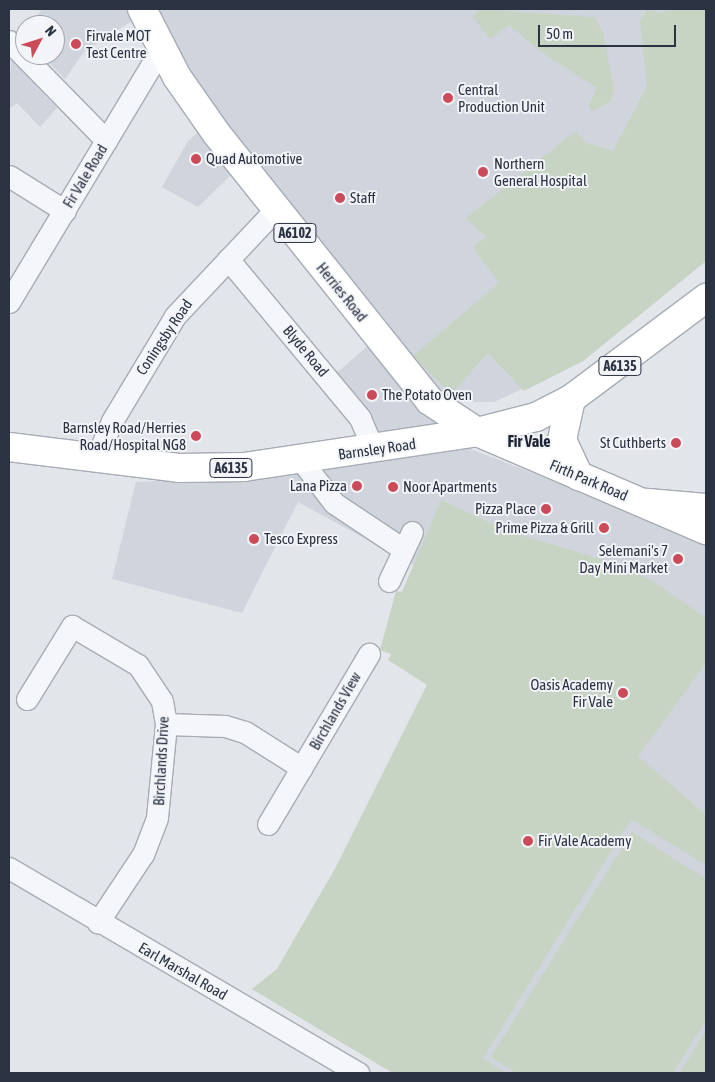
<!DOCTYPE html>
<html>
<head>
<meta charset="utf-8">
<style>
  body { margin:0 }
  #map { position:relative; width:715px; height:1082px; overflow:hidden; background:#e2e5ea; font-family:"Asap Condensed",sans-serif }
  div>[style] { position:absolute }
  .built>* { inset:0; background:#d0d4dc }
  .green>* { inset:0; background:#c7d4c4 }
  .roads { filter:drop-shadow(1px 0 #a7acb4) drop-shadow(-1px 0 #a7acb4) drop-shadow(0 1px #a7acb4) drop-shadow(0 -1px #a7acb4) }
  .minor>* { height:21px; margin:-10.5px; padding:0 10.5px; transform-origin:10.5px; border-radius:10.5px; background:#f5f6f9 }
  .secondary>* { height:28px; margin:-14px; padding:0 14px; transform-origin:14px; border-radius:14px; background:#fff }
  .primary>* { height:28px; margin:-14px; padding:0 14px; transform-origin:14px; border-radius:14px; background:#fff }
  .dots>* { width:14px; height:14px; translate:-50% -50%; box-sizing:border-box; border:2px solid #f2f4f8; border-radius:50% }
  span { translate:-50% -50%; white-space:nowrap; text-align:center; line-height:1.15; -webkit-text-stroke:4px #f2f4f8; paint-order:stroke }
  .shield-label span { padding:1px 4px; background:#f2f4f8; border:1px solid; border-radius:4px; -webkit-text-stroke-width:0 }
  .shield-label { font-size:14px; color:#2b3242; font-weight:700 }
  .poi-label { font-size:15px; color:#2b3242 }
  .left { translate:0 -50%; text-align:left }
  .right { translate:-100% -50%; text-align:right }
  .street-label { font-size:15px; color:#2b3242 }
  .neighbourhood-label { font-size:16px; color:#1d2433; font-weight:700 }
  .frame { position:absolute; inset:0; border:10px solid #2b3242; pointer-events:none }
  .north { position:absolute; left:15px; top:15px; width:50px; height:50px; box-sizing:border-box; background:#f2f4f8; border:1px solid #a2a6af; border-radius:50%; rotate:50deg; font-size:14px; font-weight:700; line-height:20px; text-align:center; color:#2b3242 }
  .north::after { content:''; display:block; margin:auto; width:18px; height:22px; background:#cc4b5a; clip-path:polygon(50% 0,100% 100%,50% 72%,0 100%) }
  .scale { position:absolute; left:538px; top:25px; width:138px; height:22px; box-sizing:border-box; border:2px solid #2b3242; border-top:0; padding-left:6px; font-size:15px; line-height:18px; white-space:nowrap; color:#2b3242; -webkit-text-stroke:4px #f2f4f8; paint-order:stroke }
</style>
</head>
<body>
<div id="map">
  <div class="built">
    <div style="clip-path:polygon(42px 9px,131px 9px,135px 19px,84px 52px,65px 79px,42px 55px,55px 55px,55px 25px,30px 25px)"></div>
    <div style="clip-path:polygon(153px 9px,706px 9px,706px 261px,583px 361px,494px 402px,465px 402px,424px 385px,191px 83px)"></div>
    <div style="clip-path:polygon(11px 60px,57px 108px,40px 127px,17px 103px,9px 109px)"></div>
    <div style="clip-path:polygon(201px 130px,233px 173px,198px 207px,162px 187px,188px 141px)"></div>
    <div style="clip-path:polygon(370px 344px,429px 417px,468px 448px,641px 515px,706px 545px,706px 1073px,393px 1073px,252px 989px,277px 969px,336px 867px,427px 685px,494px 609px,298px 502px,242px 613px,112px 579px,136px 482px,223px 478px,380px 460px,333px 376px)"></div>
  </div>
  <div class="green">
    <div style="clip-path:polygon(481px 9px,595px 17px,603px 32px,614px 89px,611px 101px,591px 112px,589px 105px,597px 88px,540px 51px,509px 25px,490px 39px,472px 16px)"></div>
    <div style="clip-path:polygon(648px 9px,660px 13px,672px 9px,706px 9px,706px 261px,583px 361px,524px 391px,488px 353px,451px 394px,413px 356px,499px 283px,473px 247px,486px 237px,466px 218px,576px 131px,586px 143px,613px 151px,647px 86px,640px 20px)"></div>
    <div style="clip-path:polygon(441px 500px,510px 532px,611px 562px,651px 580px,706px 618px,706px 663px,638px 756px,706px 815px,706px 865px,631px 819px,483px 1058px,506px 1073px,393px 1073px,252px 989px,277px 969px,336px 867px,427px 685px,388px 660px,391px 654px,380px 650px,396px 591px,402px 592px)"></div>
    <div style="clip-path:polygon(632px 832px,706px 879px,706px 1020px,673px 1073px,516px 1073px,491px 1057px)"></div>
    <div style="clip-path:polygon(706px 1030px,706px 1073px,680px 1073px)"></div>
  </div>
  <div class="roads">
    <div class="minor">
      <div style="left:9px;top:41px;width:139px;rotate:45.6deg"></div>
      <div style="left:9px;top:176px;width:66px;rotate:32deg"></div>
      <div style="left:228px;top:259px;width:207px;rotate:50.3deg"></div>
      <div style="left:360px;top:418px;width:34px;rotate:67deg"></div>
      <div style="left:9px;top:302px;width:281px;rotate:-59deg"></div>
      <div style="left:154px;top:61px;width:12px;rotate:-35deg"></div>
      <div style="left:96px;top:459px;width:41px;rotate:-67.2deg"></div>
      <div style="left:112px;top:421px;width:122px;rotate:-59deg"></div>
      <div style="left:175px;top:316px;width:147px;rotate:-46.7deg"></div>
      <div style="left:301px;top:460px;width:54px;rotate:52.5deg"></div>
      <div style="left:334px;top:503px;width:83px;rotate:33.7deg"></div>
      <div style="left:389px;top:581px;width:54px;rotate:-64.9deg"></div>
      <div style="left:27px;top:699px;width:86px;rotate:-58.3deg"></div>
      <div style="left:72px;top:626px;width:77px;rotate:30.6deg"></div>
      <div style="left:138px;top:665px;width:43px;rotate:56.3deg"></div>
      <div style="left:162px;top:701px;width:23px;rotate:80deg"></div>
      <div style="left:166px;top:724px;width:94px;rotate:95.5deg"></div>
      <div style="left:157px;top:818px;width:39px;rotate:111deg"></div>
      <div style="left:143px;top:854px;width:82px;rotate:123.5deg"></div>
      <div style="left:166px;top:724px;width:59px;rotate:1.9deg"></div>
      <div style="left:225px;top:726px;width:21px;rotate:17deg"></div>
      <div style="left:245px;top:732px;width:67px;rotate:32.3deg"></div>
      <div style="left:268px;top:824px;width:198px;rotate:-59.3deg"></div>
      <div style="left:9px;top:868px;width:405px;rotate:30.4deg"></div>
    </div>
    <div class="secondary">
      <div style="left:648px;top:503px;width:58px;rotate:4.9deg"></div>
    </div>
    <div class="primary">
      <div style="left:142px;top:9px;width:76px;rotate:62.8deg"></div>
      <div style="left:177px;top:77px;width:68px;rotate:55.1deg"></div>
      <div style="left:216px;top:133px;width:343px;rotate:51.4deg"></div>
      <div style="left:430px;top:401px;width:56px;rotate:33.4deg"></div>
      <div style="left:477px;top:432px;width:249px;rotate:23.2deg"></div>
      <div style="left:571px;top:399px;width:42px;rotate:102.4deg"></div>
      <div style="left:562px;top:440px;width:40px;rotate:65deg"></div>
      <div style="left:9px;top:447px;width:171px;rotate:7deg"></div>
      <div style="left:179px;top:468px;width:65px;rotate:-0.9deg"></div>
      <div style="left:244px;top:467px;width:236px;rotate:-8.5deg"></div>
      <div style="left:477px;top:432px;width:61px;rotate:-14.3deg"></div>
      <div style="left:536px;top:417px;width:39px;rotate:-27deg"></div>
      <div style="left:571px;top:399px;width:169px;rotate:-36.8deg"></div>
    </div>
  </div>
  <div class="dots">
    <div style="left:76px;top:44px;background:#cc4b5a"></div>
    <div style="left:448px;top:98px;background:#cc4b5a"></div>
    <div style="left:196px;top:159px;background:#cc4b5a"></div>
    <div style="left:483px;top:172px;background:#cc4b5a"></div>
    <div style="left:340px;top:198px;background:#cc4b5a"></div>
    <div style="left:372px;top:395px;background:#cc4b5a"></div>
    <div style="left:196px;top:436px;background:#cc4b5a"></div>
    <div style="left:676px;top:443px;background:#cc4b5a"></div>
    <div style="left:357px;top:486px;background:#cc4b5a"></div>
    <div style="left:393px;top:487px;background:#cc4b5a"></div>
    <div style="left:546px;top:509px;background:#cc4b5a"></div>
    <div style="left:604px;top:528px;background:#cc4b5a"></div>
    <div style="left:254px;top:539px;background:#cc4b5a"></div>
    <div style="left:678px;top:559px;background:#cc4b5a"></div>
    <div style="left:623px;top:693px;background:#cc4b5a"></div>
    <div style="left:528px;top:841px;background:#cc4b5a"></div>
  </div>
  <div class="shield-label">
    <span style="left:295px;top:233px">A6102</span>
    <span style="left:620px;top:366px">A6135</span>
    <span style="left:231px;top:468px">A6135</span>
  </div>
  <div class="poi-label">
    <span class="left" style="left:86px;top:44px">Firvale MOT<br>Test Centre</span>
    <span class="left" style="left:458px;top:98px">Central<br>Production Unit</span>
    <span class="left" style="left:206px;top:159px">Quad Automotive</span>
    <span class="left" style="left:494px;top:172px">Northern<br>General Hospital</span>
    <span class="left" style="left:350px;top:198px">Staff</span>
    <span class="left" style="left:382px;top:395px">The Potato Oven</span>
    <span class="right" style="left:186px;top:436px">Barnsley Road/Herries<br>Road/Hospital NG8</span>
    <span class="right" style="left:666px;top:443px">St Cuthberts</span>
    <span class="right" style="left:347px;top:486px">Lana Pizza</span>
    <span class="left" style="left:403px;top:487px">Noor Apartments</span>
    <span class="right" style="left:536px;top:509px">Pizza Place</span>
    <span class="right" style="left:594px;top:528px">Prime Pizza &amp; Grill</span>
    <span class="left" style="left:264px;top:539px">Tesco Express</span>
    <span class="right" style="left:668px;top:559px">Selemani's 7<br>Day Mini Market</span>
    <span class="right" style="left:613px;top:693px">Oasis Academy<br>Fir Vale</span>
    <span class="left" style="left:538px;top:841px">Fir Vale Academy</span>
  </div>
  <div class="street-label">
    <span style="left:85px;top:176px;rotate:-59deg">Fir Vale Road</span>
    <span style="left:342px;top:292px;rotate:51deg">Herries Road</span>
    <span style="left:164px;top:337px;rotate:-56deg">Coningsby Road</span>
    <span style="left:306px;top:351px;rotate:50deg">Blyde Road</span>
    <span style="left:377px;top:449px;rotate:-8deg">Barnsley Road</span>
    <span style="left:589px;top:480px;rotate:23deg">Firth Park Road</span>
    <span style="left:335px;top:711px;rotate:-60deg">Birchlands View</span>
    <span style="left:161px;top:761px;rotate:-87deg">Birchlands Drive</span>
    <span style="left:183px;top:971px;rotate:30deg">Earl Marshal Road</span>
  </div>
  <div class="neighbourhood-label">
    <span style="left:529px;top:441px">Fir Vale</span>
  </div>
  <div class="frame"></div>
  <div class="north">N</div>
  <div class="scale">50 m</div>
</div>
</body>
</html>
